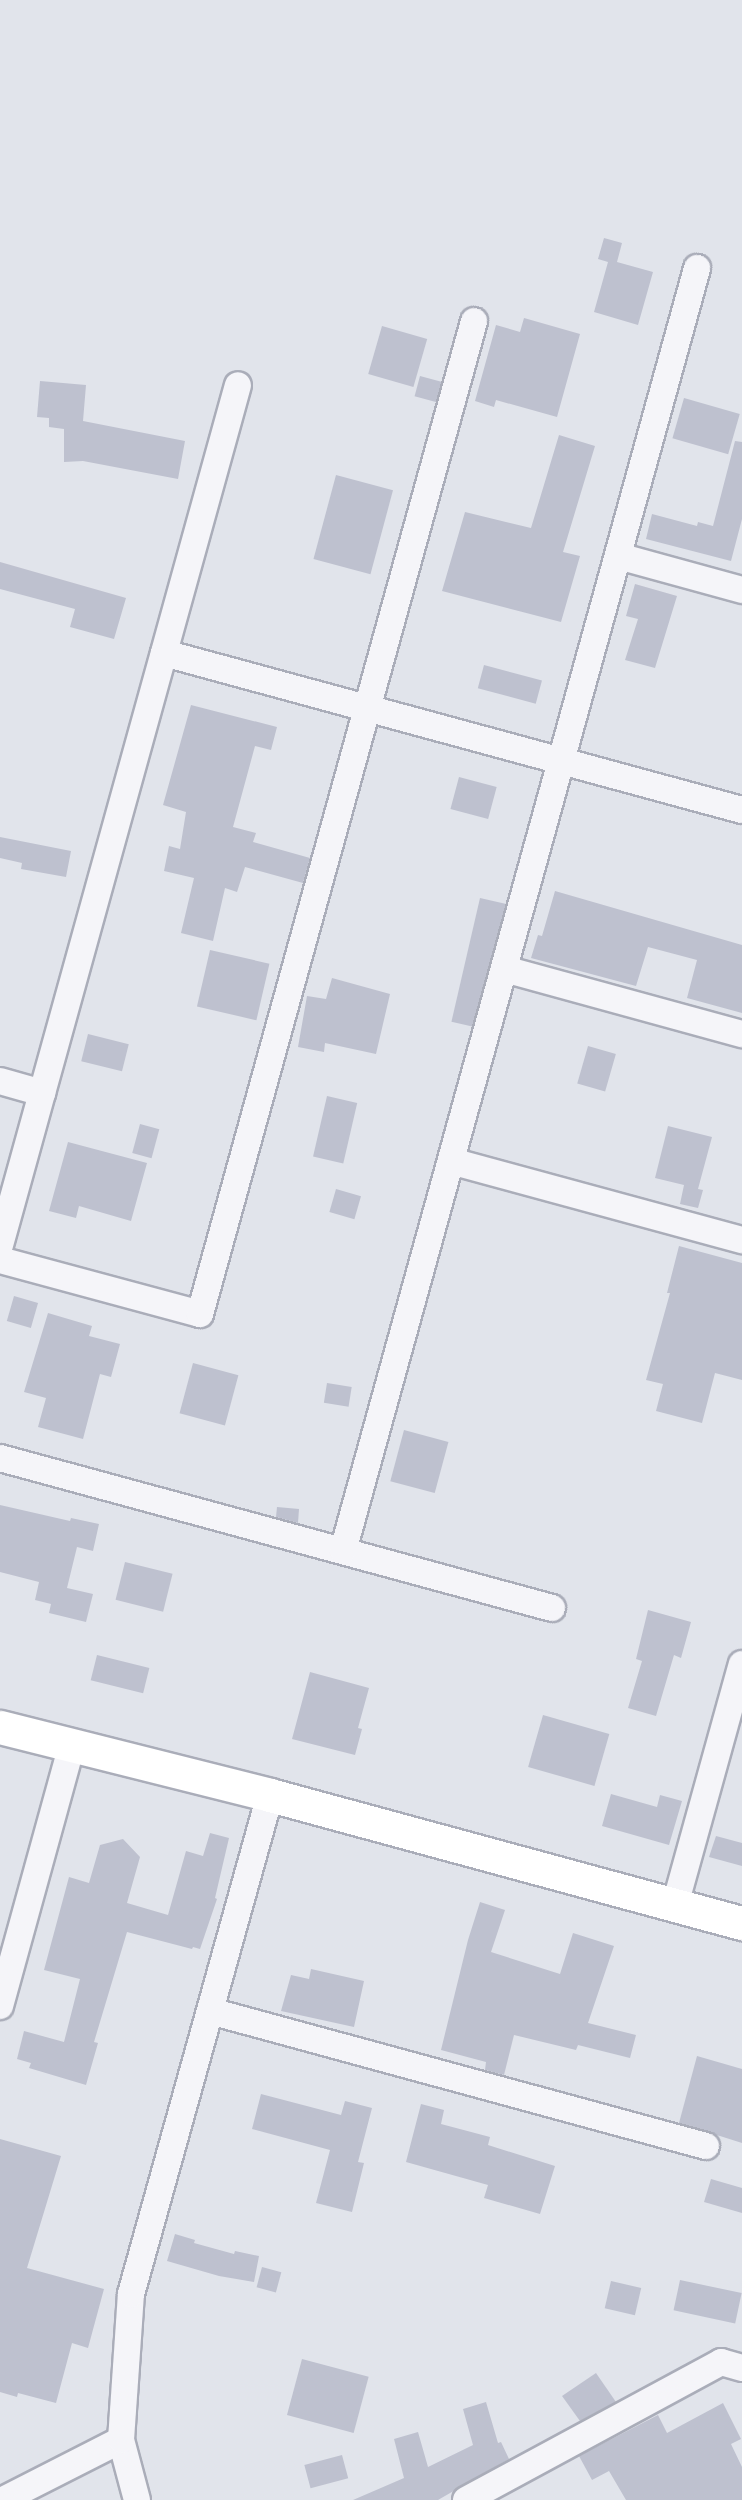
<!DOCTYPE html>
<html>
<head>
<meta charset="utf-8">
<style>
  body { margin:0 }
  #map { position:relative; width:742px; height:2500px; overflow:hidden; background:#e1e4eb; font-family:Manrope,sans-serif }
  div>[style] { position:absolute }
  .building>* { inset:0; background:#bec1cf; transform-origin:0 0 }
  .roads { filter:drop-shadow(2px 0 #aaadb9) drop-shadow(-2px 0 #aaadb9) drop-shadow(0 2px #aaadb9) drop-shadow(0 -2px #aaadb9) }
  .minor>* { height:26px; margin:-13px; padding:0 13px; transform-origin:13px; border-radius:13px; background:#f5f5f9 }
  .secondary>* { height:33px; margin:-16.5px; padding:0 16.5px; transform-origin:16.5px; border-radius:16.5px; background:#fff }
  span { translate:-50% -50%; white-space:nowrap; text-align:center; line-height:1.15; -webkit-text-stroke:4.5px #f1f3f8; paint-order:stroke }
</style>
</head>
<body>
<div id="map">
  <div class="building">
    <div style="clip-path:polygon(604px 238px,622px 243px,617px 262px,653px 272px,638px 325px,594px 312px,608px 262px,598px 259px)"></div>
    <div style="clip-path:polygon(524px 318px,580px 334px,557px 417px,496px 400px,494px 407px,475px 401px,496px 325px,520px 332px)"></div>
    <div style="left:382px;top:326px;width:47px;height:50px;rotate:16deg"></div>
    <div style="left:420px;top:376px;width:23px;height:21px;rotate:15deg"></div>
    <div style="clip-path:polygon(40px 381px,86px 385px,83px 421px,185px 441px,178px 479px,83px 461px,64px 462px,64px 429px,49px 427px,49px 418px,37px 417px)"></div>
    <div style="left:684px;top:398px;width:58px;height:42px;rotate:16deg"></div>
    <div style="clip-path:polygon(559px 435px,595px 446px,563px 552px,580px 556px,561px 622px,442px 591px,465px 512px,531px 528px)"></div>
    <div style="clip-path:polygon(735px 441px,742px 442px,742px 519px,731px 561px,646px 539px,652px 514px,697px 526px,698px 522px,713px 526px)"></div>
    <div style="left:336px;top:475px;width:59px;height:87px;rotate:15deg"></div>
    <div style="clip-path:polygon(0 562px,126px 598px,114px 639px,70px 627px,75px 609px,0 589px)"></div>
    <div style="clip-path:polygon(635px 584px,677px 596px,655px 668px,625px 660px,638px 619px,626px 616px)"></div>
    <div style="left:484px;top:665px;width:60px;height:24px;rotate:15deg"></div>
    <div style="clip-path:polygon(191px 705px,277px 727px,271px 750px,255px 746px,233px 827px,256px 833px,253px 842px,310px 858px,303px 883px,245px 867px,237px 892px,225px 888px,213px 941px,181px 933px,194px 878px,164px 871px,169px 846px,180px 849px,186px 812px,163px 805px)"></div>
    <div style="left:459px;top:777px;width:39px;height:33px;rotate:15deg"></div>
    <div style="clip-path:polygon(0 837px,71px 851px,66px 877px,21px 869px,22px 863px,0 858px)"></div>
    <div style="clip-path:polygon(555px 891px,742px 945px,742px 1013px,687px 998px,697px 960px,648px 947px,636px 986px,531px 958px,538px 935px,542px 936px)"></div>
    <div style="left:480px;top:898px;width:27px;height:127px;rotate:13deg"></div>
    <div style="left:210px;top:950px;width:61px;height:58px;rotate:13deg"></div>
    <div style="clip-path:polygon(332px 978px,390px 994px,376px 1054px,325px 1043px,324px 1052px,298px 1047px,307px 996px,326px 999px)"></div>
    <div style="left:88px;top:1034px;width:42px;height:28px;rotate:14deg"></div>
    <div style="left:588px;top:1046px;width:29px;height:39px;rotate:16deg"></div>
    <div style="left:327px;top:1096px;width:31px;height:62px;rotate:13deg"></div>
    <div style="left:140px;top:1124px;width:20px;height:30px;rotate:15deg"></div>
    <div style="clip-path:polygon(668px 1126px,712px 1137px,698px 1189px,703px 1190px,698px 1208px,680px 1204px,684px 1185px,655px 1178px)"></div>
    <div style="clip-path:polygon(68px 1142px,147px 1163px,131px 1221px,79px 1206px,76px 1218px,49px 1211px)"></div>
    <div style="left:336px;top:1189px;width:26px;height:24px;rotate:16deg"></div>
    <div style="clip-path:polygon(679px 1246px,742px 1263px,742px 1380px,715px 1373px,702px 1423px,656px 1411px,663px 1384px,646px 1380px,670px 1293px,667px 1293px)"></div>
    <div style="left:14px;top:1296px;width:25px;height:26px;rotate:16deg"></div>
    <div style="clip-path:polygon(48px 1313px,92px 1326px,89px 1336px,120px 1344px,111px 1377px,100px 1374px,83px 1439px,38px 1427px,46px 1398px,24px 1392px)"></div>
    <div style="left:193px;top:1363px;width:47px;height:52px;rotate:15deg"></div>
    <div style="left:327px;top:1383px;width:25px;height:20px;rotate:9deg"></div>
    <div style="left:404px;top:1430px;width:46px;height:53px;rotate:15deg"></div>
    <div style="clip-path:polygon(0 1505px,70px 1521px,71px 1518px,99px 1524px,93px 1551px,77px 1547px,67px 1588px,93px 1594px,86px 1622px,49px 1613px,51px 1604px,35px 1600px,39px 1582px,0 1572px)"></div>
    <div style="clip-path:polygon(277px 1507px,299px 1509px,298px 1523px,276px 1517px)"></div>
    <div style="left:125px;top:1562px;width:49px;height:39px;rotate:14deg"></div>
    <div style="clip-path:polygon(648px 1610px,691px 1622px,681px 1658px,674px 1655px,656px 1716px,628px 1708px,642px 1661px,636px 1659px)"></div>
    <div style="left:97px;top:1655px;width:54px;height:26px;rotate:14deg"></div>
    <div style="clip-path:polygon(310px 1672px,369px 1688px,358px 1728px,362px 1729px,355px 1755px,292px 1739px)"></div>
    <div style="left:543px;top:1715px;width:69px;height:54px;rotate:16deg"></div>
    <div style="clip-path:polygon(611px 1794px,657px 1807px,660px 1795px,682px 1801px,669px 1845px,602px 1826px)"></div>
    <div style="clip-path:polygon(210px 1833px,229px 1838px,215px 1898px,217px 1899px,200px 1949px,193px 1947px,192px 1949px,127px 1932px,94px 2042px,98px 2043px,86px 2085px,29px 2068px,31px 2063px,17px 2059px,24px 2031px,64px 2042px,80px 1979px,44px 1970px,69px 1877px,89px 1883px,100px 1845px,123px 1839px,140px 1857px,127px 1903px,168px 1915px,186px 1851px,203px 1856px)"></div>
    <div style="clip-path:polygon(716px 1836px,742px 1843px,742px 1866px,709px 1857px)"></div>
    <div style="clip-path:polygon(480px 1902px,505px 1910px,491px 1952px,560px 1974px,573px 1933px,614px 1946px,588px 2023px,636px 2035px,630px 2058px,578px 2045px,576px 2050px,514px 2035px,504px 2075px,485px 2070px,486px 2062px,441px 2050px,468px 1940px)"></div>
    <div style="clip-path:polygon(311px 1969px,364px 1981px,354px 2027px,281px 2011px,291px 1975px,309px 1979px)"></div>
    <div style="clip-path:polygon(697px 2056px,742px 2069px,742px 2143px,679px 2123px)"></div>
    <div style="clip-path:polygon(261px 2094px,341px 2115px,345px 2101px,372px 2108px,358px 2162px,364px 2163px,352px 2212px,316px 2203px,330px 2150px,252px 2129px)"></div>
    <div style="clip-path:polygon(421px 2104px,444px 2110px,441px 2124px,490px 2137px,488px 2145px,555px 2166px,540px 2214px,484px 2198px,488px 2185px,406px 2162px)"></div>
    <div style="clip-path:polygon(0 2139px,61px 2156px,27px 2268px,104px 2289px,88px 2348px,72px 2343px,56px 2403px,18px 2393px,17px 2397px,0 2392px)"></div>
    <div style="clip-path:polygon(711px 2179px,742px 2188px,742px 2213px,704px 2202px)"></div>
    <div style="clip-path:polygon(175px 2234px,195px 2240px,194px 2243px,234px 2254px,235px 2251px,259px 2256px,254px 2282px,219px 2276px,167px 2261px)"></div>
    <div style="left:262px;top:2267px;width:20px;height:21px;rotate:15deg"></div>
    <div style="left:680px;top:2280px;width:63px;height:31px;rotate:12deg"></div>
    <div style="left:611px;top:2281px;width:31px;height:28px;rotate:13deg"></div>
    <div style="left:302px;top:2359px;width:69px;height:58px;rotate:15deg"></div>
    <div style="clip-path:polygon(596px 2373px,616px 2402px,580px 2421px,562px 2396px)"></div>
    <div style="clip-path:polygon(486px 2402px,498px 2443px,501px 2442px,509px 2459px,438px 2500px,353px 2500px,404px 2478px,394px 2439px,418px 2432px,428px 2467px,473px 2445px,463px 2409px)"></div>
    <div style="clip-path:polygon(723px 2403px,741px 2439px,731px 2444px,742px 2467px,742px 2500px,626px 2500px,609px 2471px,592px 2480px,579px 2456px,658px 2415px,667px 2433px)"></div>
    <div style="left:342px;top:2455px;width:24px;height:39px;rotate:75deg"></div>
  </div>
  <div class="roads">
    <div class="minor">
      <div style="left:618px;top:556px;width:129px;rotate:15.3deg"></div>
      <div style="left:164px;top:653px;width:599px;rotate:15.2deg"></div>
      <div style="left:504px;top:969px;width:247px;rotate:15.3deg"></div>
      <div style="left:0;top:1081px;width:44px;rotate:15.9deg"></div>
      <div style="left:451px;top:1161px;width:302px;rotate:15.2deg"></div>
      <div style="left:0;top:1245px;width:892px;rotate:-74.53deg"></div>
      <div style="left:0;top:1260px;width:207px;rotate:15.1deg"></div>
      <div style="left:200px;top:1314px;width:1030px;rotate:-74.57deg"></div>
      <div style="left:0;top:1458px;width:572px;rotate:15.2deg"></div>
      <div style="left:343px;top:1551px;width:1331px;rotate:-74.57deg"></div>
      <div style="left:675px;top:1905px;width:250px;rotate:-74.5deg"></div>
      <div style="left:0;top:2006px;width:271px;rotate:-74.6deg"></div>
      <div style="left:210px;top:2011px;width:514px;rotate:15.23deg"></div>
      <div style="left:3px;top:2500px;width:132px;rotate:-27deg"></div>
      <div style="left:137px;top:2500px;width:62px;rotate:-104.9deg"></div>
      <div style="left:121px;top:2440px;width:146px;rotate:-86.1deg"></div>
      <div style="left:131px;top:2294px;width:518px;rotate:-74.43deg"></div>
      <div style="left:466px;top:2500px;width:290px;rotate:-28.4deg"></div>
      <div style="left:721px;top:2362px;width:22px;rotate:16deg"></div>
    </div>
    <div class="secondary">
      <div style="left:0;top:1727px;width:278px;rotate:14.1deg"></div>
      <div style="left:270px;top:1795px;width:489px;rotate:15.2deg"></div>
    </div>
  </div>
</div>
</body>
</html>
